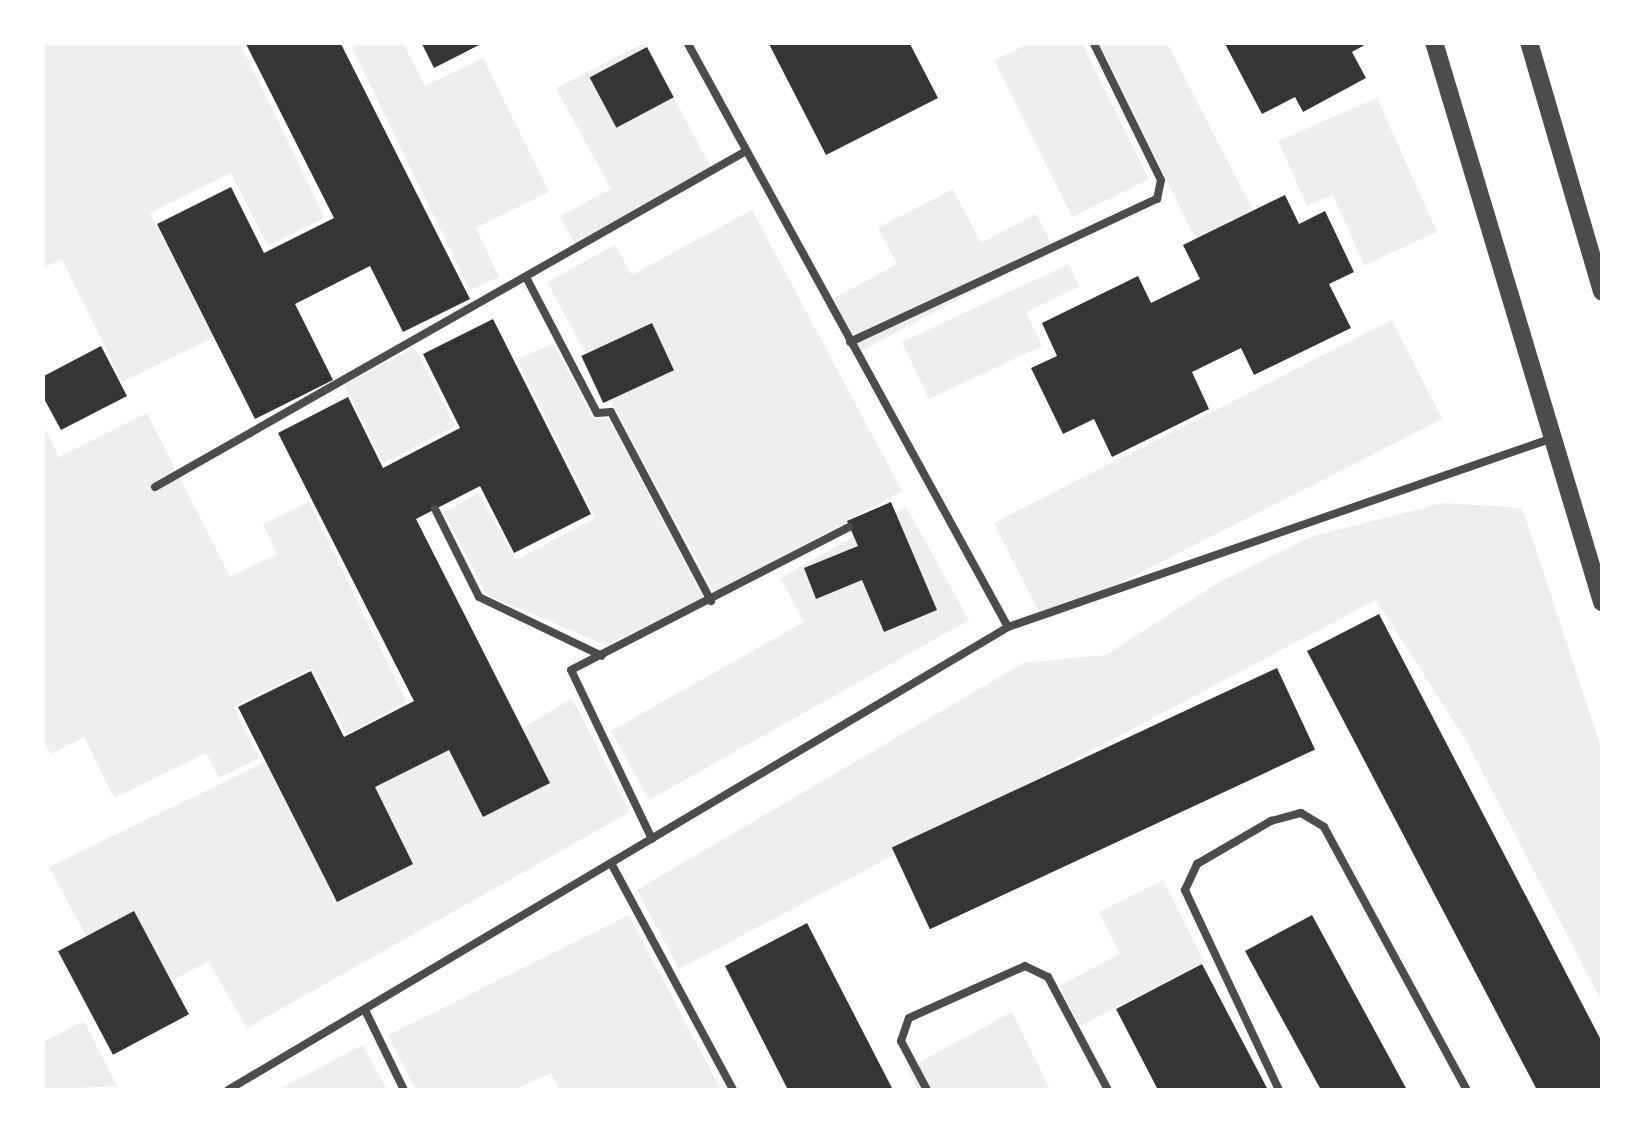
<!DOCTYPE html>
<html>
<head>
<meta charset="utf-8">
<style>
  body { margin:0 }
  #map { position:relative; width:1645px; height:1133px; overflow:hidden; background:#fff; font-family:Lato,sans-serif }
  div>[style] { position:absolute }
  .green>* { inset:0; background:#eee; transform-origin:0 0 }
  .building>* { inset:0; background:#353535; transform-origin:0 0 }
  .service>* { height:8px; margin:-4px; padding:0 4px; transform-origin:4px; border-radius:4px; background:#4c4c4c }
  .tertiary>* { height:18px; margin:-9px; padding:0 9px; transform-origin:9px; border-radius:9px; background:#4c4c4c }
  span { translate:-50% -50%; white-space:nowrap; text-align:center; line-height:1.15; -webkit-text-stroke:8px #fff; paint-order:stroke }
  .frame { position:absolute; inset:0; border:45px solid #fff; pointer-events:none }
</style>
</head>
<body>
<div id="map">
  <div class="green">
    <div style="clip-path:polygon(43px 43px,240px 43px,325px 218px,268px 246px,231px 173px,150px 213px,214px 337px,122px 382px,62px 259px,43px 268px)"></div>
    <div style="clip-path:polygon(362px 43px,403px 43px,425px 86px,483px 58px,549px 192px,476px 228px,499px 277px,470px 290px,352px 48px)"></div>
    <div style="clip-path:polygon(644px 43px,713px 171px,575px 244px,560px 216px,611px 189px,556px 88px)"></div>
    <div style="clip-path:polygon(1030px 43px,1082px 43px,1149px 179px,1072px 217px,994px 60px)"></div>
    <div style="clip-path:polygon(1099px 43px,1167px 43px,1263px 230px,1205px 258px)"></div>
    <div style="clip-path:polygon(1377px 98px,1437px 232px,1364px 265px,1333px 195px,1307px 206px,1278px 141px)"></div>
    <div style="clip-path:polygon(953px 189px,981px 243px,1036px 214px,1054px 248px,861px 351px,833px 299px,897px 264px,878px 228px)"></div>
    <div style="clip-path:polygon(752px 210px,902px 491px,715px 594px,547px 282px,615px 245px,632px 275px)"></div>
    <div style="clip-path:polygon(1069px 264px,1079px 287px,1026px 312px,1042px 346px,929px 399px,902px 342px)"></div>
    <div style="left:1392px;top:320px;width:111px;height:447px;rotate:63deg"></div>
    <div style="clip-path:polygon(553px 344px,593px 418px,609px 419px,703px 598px,606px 645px,487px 595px,444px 512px,479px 493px,516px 560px,595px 518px,517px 359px)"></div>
    <div style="left:415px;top:348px;width:88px;height:80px;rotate:63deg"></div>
    <div style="clip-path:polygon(147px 413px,230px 577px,277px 554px,263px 524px,309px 502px,407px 702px,346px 734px,312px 668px,234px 707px,259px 758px,219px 778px,206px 753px,114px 798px,84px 737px,50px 754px,43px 739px,43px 425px,59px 457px)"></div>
    <div style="clip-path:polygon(1444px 503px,1522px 508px,1602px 750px,1602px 1002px,1467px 742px,1376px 600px,679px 969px,637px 890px,1023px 663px,1106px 655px,1221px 581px,1313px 536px)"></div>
    <div style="clip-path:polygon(906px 507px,969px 620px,649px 800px,611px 731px,804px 622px,780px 578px)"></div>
    <div style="clip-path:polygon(572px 698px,630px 812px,247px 1028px,208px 961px,125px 1007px,49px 867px,315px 738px,337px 780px,467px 702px,490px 748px)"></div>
    <div style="clip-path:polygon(1163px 880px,1204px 962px,1080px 1026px,1059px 986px,1120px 954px,1099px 912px)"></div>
    <div style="clip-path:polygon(629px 915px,721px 1090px,560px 1090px,551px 1073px,513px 1090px,416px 1090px,388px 1035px)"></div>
    <div style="clip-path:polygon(1012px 1012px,1050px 1090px,918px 1090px,907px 1069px)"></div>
    <div style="clip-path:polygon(84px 1021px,117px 1086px,43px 1090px,43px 1042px)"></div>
    <div style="clip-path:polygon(363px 1045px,387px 1090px,277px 1090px,281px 1088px)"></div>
  </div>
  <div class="building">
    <div style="clip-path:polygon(245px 42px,340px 42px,470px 299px,403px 332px,370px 266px,295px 304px,333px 380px,255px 419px,157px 224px,231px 187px,264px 253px,334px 218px)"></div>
    <div style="clip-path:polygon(421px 42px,485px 42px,434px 68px)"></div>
    <div style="clip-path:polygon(768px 42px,909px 42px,938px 98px,826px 155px)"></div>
    <div style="clip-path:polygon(1224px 42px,1370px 42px,1352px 52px,1366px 78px,1303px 112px,1295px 97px,1262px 114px)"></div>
    <div style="left:647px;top:47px;width:57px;height:65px;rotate:62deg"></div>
    <div style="clip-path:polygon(1285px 195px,1299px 224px,1325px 211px,1354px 272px,1329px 284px,1351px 328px,1254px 375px,1241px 348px,1192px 372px,1209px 409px,1112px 457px,1094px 419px,1063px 434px,1031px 368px,1057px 356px,1042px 323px,1138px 276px,1151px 303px,1200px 279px,1183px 245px)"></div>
    <div style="clip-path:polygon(493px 319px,591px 514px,514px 553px,480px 486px,416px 519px,550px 783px,483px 817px,449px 750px,375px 787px,413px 864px,337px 902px,238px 707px,311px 671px,344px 737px,414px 701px,278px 433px,348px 397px,383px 468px,460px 428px,423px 354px)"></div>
    <div style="left:652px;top:323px;width:52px;height:78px;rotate:65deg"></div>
    <div style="clip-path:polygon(101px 346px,127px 396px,61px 430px,42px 395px,42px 377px)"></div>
    <div style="clip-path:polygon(891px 502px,937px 610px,884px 632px,862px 580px,816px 599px,804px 568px,858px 546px,847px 521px)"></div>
    <div style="clip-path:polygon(1379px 614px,1602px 1042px,1602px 1090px,1537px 1090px,1307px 651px)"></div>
    <div style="left:1277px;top:668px;width:90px;height:425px;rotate:65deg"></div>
    <div style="left:134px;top:911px;width:117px;height:86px;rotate:62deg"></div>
    <div style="clip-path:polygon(1312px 915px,1407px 1090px,1321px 1090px,1245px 951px)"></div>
    <div style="clip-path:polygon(807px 923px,893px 1090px,788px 1090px,725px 966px)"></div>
    <div style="clip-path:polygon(1202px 964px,1268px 1090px,1158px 1090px,1116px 1009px)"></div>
  </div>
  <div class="service">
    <div style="left:687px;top:42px;width:667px;rotate:61.25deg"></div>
    <div style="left:527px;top:279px;width:151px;rotate:62.4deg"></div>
    <div style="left:597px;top:413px;width:14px;rotate:-4deg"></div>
    <div style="left:611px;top:412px;width:214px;rotate:62.1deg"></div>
    <div style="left:850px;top:342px;width:339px;rotate:-25deg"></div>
    <div style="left:1157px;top:199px;width:19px;rotate:-78deg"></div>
    <div style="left:1161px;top:180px;width:154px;rotate:-116.2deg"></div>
    <div style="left:155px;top:487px;width:680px;rotate:-29.62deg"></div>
    <div style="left:435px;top:509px;width:98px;rotate:63.4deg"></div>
    <div style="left:479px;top:597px;width:136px;rotate:25.6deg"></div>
    <div style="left:652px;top:839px;width:187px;rotate:-115.6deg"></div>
    <div style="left:571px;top:670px;width:313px;rotate:-27.2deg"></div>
    <div style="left:611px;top:863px;width:258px;rotate:61.7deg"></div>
    <div style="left:365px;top:1010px;width:89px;rotate:64deg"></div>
    <div style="left:228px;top:1090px;width:907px;rotate:-30.69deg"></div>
    <div style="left:1008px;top:627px;width:574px;rotate:-19.13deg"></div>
    <div style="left:927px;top:1090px;width:55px;rotate:-118deg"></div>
    <div style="left:901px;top:1041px;width:24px;rotate:-71deg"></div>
    <div style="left:909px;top:1018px;width:127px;rotate:-24.1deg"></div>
    <div style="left:1025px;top:966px;width:25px;rotate:26deg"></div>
    <div style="left:1048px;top:977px;width:128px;rotate:62deg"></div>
    <div style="left:1279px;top:1090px;width:221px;rotate:-115.2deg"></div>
    <div style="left:1185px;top:890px;width:29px;rotate:-65deg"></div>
    <div style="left:1197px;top:864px;width:86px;rotate:-30.2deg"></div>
    <div style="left:1271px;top:821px;width:31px;rotate:-15deg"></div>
    <div style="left:1301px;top:813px;width:27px;rotate:31deg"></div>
    <div style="left:1324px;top:827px;width:299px;rotate:61.5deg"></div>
  </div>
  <div class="tertiary">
    <div style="left:1434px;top:42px;width:585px;rotate:73.3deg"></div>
    <div style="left:1529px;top:42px;width:260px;rotate:73.7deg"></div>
  </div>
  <div class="frame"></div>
</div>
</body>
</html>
